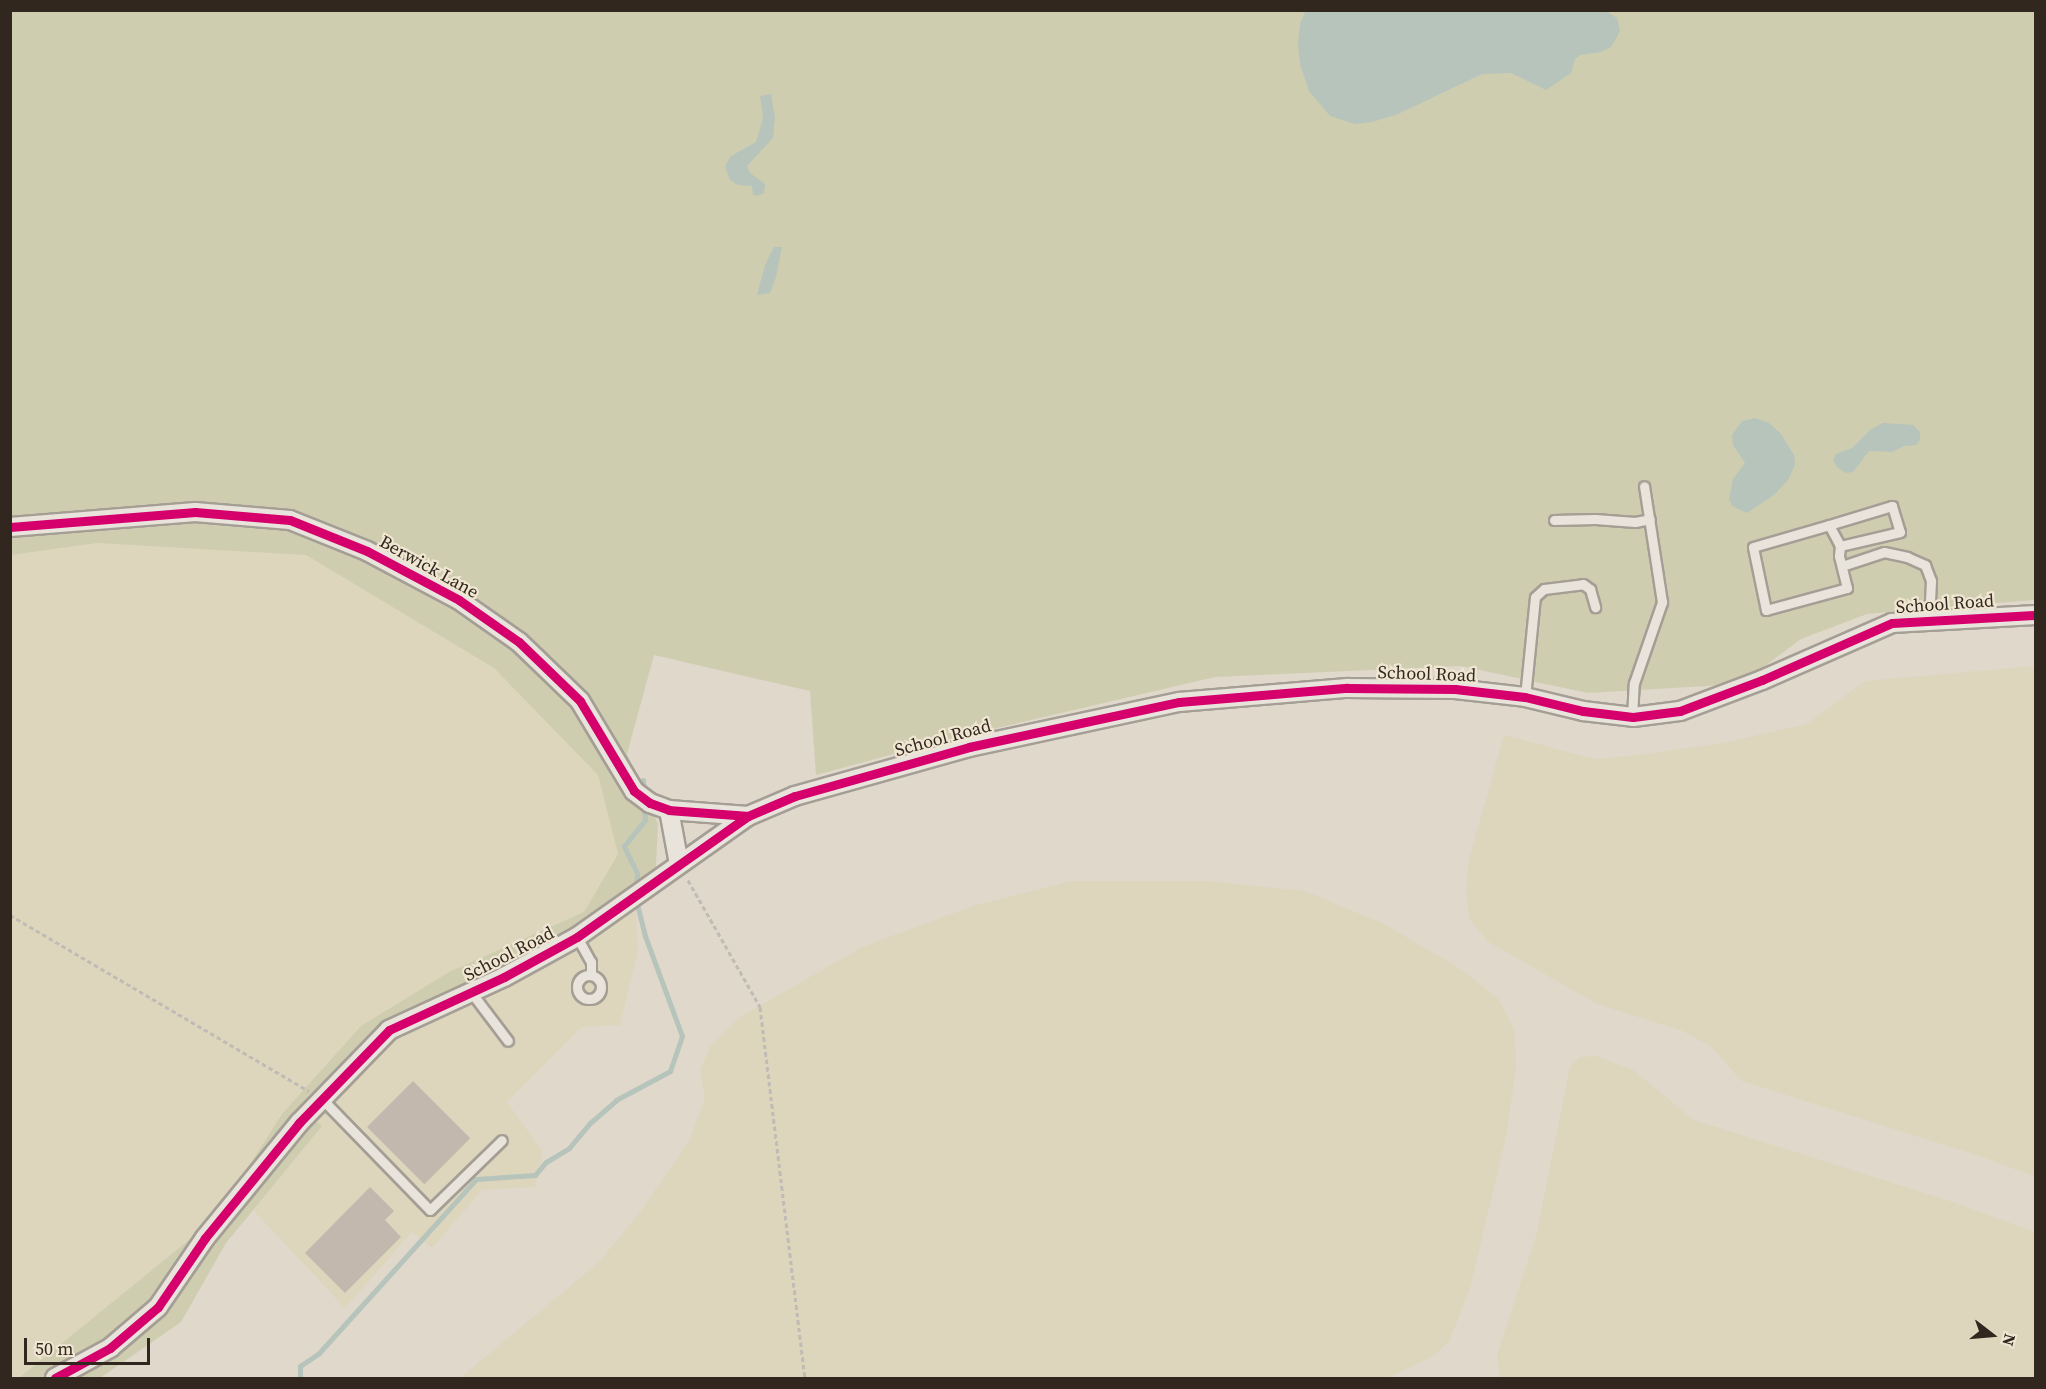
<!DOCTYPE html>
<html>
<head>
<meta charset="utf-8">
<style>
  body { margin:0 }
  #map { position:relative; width:2046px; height:1389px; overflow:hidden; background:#dfd8cb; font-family:"Source Serif 4",serif }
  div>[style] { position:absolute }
  .farmland>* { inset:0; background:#ddd6bd }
  .green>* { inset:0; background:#cecdb0 }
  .water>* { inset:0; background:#b6c4bb }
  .stream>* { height:5px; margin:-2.5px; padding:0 2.5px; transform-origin:2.5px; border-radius:2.5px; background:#b6c4bb }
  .building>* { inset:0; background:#c2b8ad; transform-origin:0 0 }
  .path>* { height:3px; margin-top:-1.5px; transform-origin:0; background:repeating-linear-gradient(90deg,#c0bbb4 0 4.5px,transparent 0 7.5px) }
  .roads { filter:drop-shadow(2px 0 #a49e95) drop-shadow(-2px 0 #a49e95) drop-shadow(0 2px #a49e95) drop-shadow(0 -2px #a49e95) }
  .service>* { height:9px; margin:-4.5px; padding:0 4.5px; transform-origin:4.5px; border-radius:4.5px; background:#e8e4dc }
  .service>.ring { margin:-4.5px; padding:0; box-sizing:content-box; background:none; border:9px solid #e8e4dc; border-radius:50% }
  .minor>* { height:18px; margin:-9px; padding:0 9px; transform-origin:9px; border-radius:9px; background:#e8e4dc }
  .cycleway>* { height:9px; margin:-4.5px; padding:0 4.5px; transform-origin:4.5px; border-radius:4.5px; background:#d6006c }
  span { translate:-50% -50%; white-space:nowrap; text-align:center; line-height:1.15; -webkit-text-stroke:4.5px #f0e6d2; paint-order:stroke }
  .street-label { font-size:18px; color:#31271f }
  .frame { position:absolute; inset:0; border:12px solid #31271f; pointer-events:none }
  .north { position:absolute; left:1962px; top:1305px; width:60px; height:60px; -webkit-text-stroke:4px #f0e6d2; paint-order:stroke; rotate:106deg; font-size:16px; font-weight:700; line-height:24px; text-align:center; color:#31271f }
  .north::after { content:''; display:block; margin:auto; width:21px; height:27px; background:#31271f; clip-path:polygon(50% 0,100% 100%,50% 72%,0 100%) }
  .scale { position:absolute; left:24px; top:1338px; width:126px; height:27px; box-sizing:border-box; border:3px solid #31271f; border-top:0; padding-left:8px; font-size:18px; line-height:21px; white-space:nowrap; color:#31271f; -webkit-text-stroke:4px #f0e6d2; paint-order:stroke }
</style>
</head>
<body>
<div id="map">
  <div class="farmland">
    <div style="clip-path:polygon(97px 543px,306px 555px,494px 668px,599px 775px,618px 854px,584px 912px,379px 1021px,313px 1092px,388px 1024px,635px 900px,638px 951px,620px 1025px,582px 1027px,507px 1102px,543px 1152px,535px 1187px,482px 1190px,432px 1248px,412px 1232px,345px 1308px,253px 1210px,319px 1128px,216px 1218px,19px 1378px,11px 1378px,10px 555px)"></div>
    <div style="clip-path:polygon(2035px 666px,2035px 1176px,1976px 1155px,1742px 1081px,1710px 1046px,1683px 1031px,1597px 1004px,1487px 941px,1469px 918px,1466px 890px,1469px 859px,1504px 735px,1595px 759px,1639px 755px,1723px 743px,1807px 724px,1865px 681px)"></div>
    <div style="clip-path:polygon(1071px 881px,1207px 881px,1305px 891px,1384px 924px,1464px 971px,1499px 1000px,1515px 1031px,1516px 1068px,1506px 1137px,1470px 1288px,1449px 1342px,1432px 1357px,1388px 1378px,460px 1378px,599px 1262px,640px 1212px,689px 1141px,705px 1098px,700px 1070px,710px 1047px,740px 1017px,862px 947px,973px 906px)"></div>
    <div style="clip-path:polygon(1596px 1056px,1633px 1070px,1694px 1120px,1956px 1203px,2035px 1232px,2035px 1378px,1500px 1378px,1497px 1355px,1536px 1236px,1570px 1067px,1580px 1057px)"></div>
  </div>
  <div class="green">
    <div style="clip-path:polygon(10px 11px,2035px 11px,2035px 600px,1867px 614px,1801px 639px,1741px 684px,1588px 693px,1461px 666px,1215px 677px,946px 740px,816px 775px,810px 691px,654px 655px,627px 754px,658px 824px,656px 866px,635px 900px,388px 1024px,309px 1095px,300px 1108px,322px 1126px,226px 1243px,181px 1322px,100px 1378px,19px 1378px,216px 1218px,282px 1114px,361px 1026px,449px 972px,584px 912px,618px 854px,598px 775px,494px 668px,306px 555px,97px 543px,11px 555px)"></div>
  </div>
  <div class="water">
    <div style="clip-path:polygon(1306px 10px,1606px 11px,1617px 18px,1620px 31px,1611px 47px,1601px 52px,1580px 55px,1575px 59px,1571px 73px,1546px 90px,1511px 73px,1482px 74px,1398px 114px,1372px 122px,1355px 124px,1330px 116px,1309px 91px,1300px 64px,1298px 44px,1300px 24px)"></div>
    <div style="clip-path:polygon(771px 94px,775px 117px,773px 138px,747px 166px,750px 173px,765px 184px,764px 193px,757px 196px,753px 195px,752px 186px,738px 185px,730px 180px,725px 166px,731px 156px,756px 142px,763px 118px,760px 96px)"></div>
    <div style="clip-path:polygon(774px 247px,782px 247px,776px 277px,770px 293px,757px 295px,765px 265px)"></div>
    <div style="clip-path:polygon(1755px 418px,1769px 423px,1781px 434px,1794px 455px,1795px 465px,1788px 480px,1774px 495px,1747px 513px,1732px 506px,1729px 499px,1733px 479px,1745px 463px,1733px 445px,1732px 435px,1742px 421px)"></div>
    <div style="clip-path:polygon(1883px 423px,1913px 425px,1920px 432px,1920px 440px,1916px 445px,1904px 446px,1892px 452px,1869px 451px,1853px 472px,1846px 473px,1837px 467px,1833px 460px,1836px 454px,1852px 448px,1870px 430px)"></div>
  </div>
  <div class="stream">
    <div style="left:643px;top:780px;width:14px;rotate:86deg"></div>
    <div style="left:636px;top:889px;width:16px;rotate:-86deg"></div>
    <div style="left:637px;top:873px;width:30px;rotate:-116deg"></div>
    <div style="left:624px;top:846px;width:33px;rotate:-51deg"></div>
    <div style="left:645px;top:820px;width:17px;rotate:-93deg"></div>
    <div style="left:300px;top:1378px;width:12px;rotate:-90deg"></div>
    <div style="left:300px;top:1366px;width:23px;rotate:-34deg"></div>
    <div style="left:319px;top:1353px;width:234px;rotate:-47.9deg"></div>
    <div style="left:476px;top:1179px;width:59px;rotate:-3.9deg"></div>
    <div style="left:535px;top:1175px;width:17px;rotate:-50deg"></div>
    <div style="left:546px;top:1162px;width:27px;rotate:-31deg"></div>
    <div style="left:569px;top:1148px;width:33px;rotate:-50deg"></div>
    <div style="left:590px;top:1123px;width:35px;rotate:-41deg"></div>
    <div style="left:616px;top:1100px;width:61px;rotate:-28.2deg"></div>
    <div style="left:670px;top:1071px;width:37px;rotate:-71deg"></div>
    <div style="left:682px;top:1036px;width:107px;rotate:-110.3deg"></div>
    <div style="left:645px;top:936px;width:36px;rotate:-104deg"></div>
  </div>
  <div class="building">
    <div style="left:413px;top:1081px;width:81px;height:65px;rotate:45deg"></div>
    <div style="clip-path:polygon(370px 1187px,394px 1211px,385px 1220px,401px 1237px,345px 1293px,305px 1253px)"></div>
  </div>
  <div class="path">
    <div style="left:688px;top:880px;width:146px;rotate:60.4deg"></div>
    <div style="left:760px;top:1007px;width:374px;rotate:83.1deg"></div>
    <div style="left:10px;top:915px;width:347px;rotate:30.5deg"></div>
  </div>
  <div class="roads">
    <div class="service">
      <div style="left:1554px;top:520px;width:41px;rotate:-1.4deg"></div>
      <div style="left:1595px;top:519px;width:40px;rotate:4.3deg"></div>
      <div style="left:1635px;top:522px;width:15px;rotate:-11deg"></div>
      <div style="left:1829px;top:525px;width:24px;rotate:62deg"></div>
      <div style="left:1840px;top:546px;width:10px;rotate:96deg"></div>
      <div style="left:1839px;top:556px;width:33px;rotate:76deg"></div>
      <div style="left:1847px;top:588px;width:84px;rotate:164.8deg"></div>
      <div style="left:1766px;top:610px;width:64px;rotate:-101.7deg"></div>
      <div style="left:1753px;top:547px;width:79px;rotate:-16.1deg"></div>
      <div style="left:1829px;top:525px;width:66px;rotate:-16.8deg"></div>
      <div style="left:1892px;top:506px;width:27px;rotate:73deg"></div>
      <div style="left:1900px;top:532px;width:62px;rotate:166.9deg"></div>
      <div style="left:1842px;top:566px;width:44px;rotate:-18.4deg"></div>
      <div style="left:1884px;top:552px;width:24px;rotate:12deg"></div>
      <div style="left:1907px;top:557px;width:20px;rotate:24deg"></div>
      <div style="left:1925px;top:565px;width:17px;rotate:69deg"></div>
      <div style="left:1931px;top:581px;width:40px;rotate:92.9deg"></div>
      <div style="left:1525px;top:697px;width:100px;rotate:-84.3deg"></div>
      <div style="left:1535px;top:597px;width:12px;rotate:-42deg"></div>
      <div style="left:1544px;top:589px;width:39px;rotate:-7deg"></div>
      <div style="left:1583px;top:584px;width:9px;rotate:36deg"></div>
      <div style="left:1590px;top:589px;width:19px;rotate:74deg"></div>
      <div style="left:1632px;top:717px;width:34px;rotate:-87deg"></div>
      <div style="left:1634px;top:683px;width:86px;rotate:-70.9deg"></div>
      <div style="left:1662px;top:602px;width:117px;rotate:-98.8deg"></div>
      <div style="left:577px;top:937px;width:29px;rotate:61deg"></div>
      <div style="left:591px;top:962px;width:13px;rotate:90deg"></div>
      <div class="ring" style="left:577px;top:975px;width:15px;height:15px"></div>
      <div style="left:471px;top:992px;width:61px;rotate:52.9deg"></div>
      <div style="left:321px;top:1098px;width:156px;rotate:45.8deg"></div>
      <div style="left:430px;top:1210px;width:100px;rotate:-44.2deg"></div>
    </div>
    <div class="minor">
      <div style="left:10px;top:527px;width:186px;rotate:-4.6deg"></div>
      <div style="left:195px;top:512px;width:95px;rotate:4.8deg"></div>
      <div style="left:290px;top:520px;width:83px;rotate:21.9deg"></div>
      <div style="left:367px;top:551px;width:104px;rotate:28deg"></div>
      <div style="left:459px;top:600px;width:73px;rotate:35deg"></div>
      <div style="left:519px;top:642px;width:85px;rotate:44deg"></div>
      <div style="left:580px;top:701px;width:105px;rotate:59deg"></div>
      <div style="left:634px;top:791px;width:20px;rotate:37deg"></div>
      <div style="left:650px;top:803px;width:20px;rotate:20deg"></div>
      <div style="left:669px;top:810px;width:79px;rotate:4.3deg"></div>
      <div style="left:669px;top:810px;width:55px;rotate:79.5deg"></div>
      <div style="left:55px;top:1378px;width:63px;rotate:-28.6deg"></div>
      <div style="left:110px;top:1348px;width:63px;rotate:-40.5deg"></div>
      <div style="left:158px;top:1307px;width:83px;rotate:-55.7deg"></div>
      <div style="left:205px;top:1238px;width:149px;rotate:-50.7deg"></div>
      <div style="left:299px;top:1123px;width:129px;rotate:-45.9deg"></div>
      <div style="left:389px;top:1030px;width:127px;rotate:-24.7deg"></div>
      <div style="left:504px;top:977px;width:83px;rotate:-28.7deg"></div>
      <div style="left:577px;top:937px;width:209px;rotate:-35.3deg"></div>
      <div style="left:748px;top:816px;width:51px;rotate:-23.1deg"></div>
      <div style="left:795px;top:796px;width:181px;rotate:-15.7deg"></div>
      <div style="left:969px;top:747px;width:215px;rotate:-12.1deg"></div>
      <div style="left:1179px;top:702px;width:169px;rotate:-4.8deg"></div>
      <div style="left:1347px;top:688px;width:108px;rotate:0.5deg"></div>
      <div style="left:1455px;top:689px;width:70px;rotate:6.5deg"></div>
      <div style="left:1525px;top:697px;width:60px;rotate:13.6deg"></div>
      <div style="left:1583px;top:711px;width:50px;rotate:6.8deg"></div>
      <div style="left:1633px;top:717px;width:47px;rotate:-7.3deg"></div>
      <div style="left:1680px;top:711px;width:88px;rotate:-20.7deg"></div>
      <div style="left:1762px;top:680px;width:142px;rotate:-23.7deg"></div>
      <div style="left:1892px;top:623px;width:144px;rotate:-3.2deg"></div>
    </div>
  </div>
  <div class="cycleway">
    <div style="left:10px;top:527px;width:186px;rotate:-4.6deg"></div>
    <div style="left:195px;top:512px;width:95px;rotate:4.8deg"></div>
    <div style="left:290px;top:520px;width:83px;rotate:21.9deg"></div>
    <div style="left:367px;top:551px;width:104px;rotate:28deg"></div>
    <div style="left:459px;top:600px;width:73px;rotate:35deg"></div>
    <div style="left:519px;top:642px;width:85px;rotate:44deg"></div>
    <div style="left:580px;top:701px;width:105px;rotate:59deg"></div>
    <div style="left:634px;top:791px;width:20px;rotate:37deg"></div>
    <div style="left:650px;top:803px;width:20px;rotate:20deg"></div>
    <div style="left:669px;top:810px;width:79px;rotate:4.3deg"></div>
    <div style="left:55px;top:1378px;width:63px;rotate:-28.6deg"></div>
    <div style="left:110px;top:1348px;width:63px;rotate:-40.5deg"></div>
    <div style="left:158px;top:1307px;width:83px;rotate:-55.7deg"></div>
    <div style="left:205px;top:1238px;width:149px;rotate:-50.7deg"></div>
    <div style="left:299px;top:1123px;width:129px;rotate:-45.9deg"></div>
    <div style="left:389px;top:1030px;width:127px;rotate:-24.7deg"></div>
    <div style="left:504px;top:977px;width:83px;rotate:-28.7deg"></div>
    <div style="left:577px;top:937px;width:209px;rotate:-35.3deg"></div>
    <div style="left:748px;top:816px;width:51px;rotate:-23.1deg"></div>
    <div style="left:795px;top:796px;width:181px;rotate:-15.7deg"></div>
    <div style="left:969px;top:747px;width:215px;rotate:-12.1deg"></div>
    <div style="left:1179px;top:702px;width:169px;rotate:-4.8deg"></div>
    <div style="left:1347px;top:688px;width:108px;rotate:0.5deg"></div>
    <div style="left:1455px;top:689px;width:70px;rotate:6.5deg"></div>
    <div style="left:1525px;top:697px;width:60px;rotate:13.6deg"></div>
    <div style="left:1583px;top:711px;width:50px;rotate:6.8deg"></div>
    <div style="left:1633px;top:717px;width:47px;rotate:-7.3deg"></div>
    <div style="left:1680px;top:711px;width:88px;rotate:-20.7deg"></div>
    <div style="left:1762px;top:680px;width:142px;rotate:-23.7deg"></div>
    <div style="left:1892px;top:623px;width:144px;rotate:-3.2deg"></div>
  </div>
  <div class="street-label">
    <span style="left:429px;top:567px;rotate:29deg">Berwick Lane</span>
    <span style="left:1945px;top:604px;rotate:-4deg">School Road</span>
    <span style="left:1427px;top:674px;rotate:2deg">School Road</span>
    <span style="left:943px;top:738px;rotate:-15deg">School Road</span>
    <span style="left:509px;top:954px;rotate:-27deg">School Road</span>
  </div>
  <div class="frame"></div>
  <div class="north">N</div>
  <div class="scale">50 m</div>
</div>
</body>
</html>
